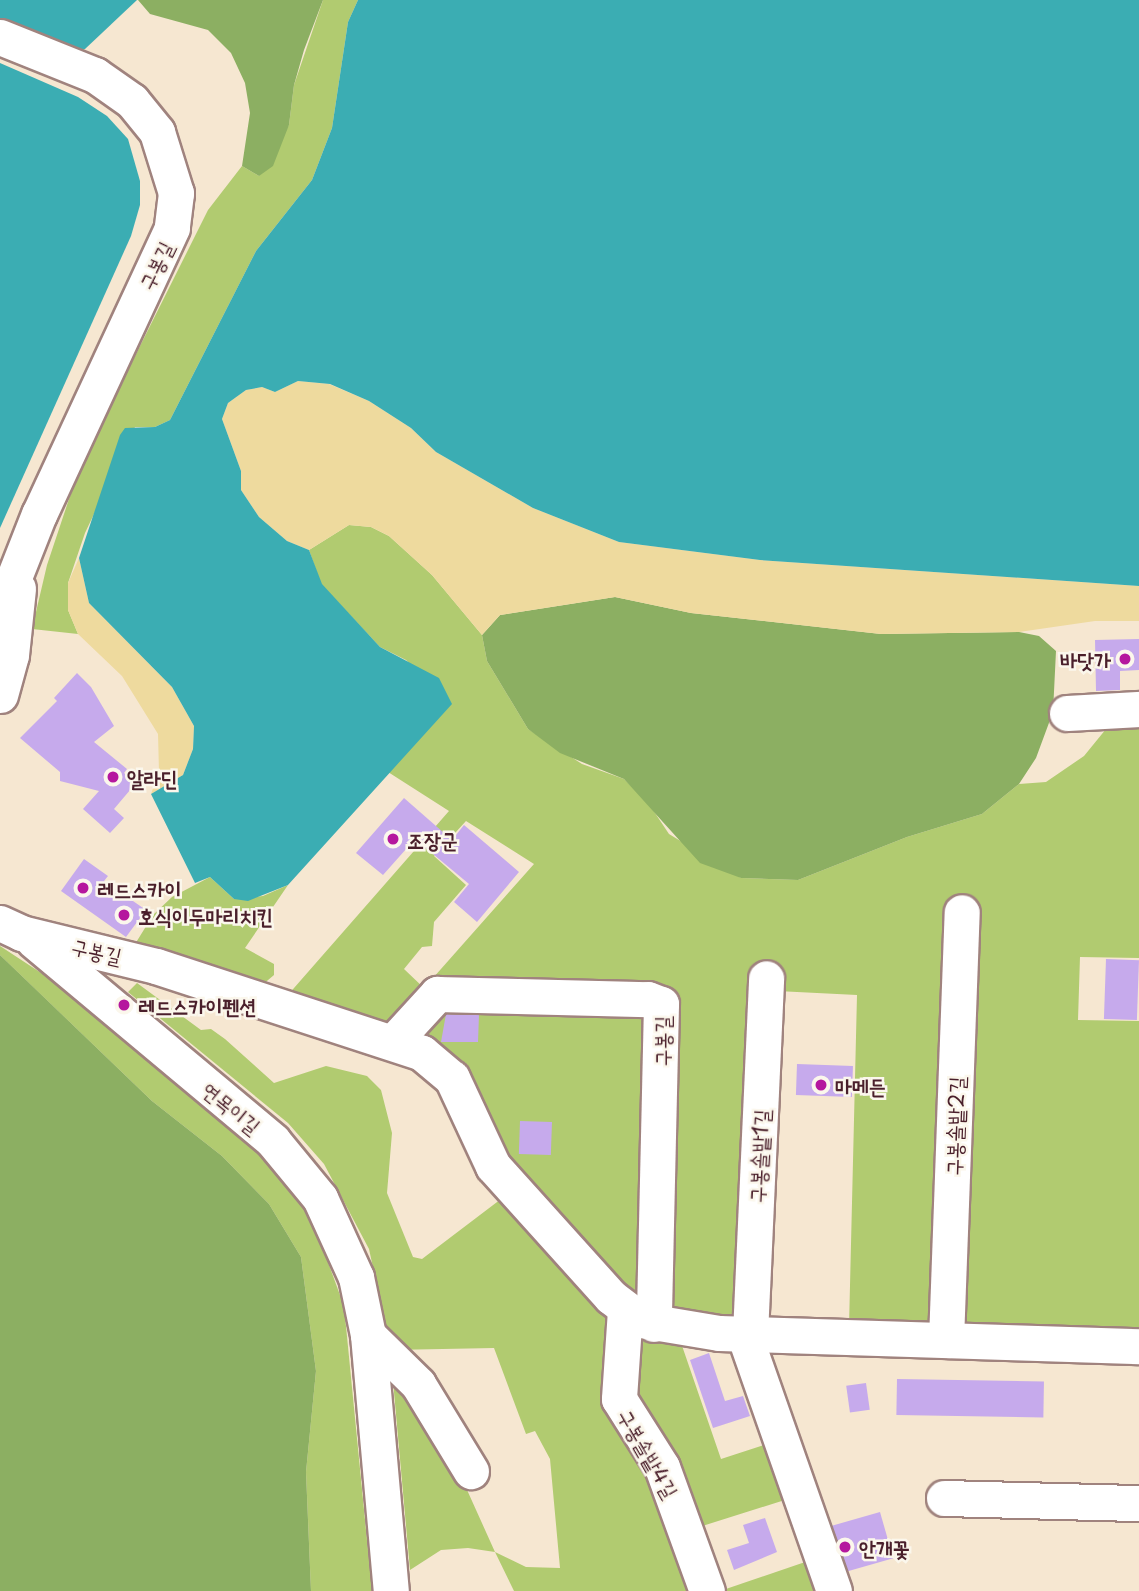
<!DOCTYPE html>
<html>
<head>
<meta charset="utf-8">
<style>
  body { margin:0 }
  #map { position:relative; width:1139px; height:1591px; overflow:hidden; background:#f6e7d1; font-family:"Playpen Sans","Poor Story",sans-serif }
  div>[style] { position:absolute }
  .green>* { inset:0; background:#b1cb70 }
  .forest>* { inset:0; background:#8caf62 }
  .sand>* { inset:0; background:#eeda9e }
  .water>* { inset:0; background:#3badb3 }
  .building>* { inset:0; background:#c6aaec; transform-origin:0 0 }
  .roads { filter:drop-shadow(2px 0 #a0837e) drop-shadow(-2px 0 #a0837e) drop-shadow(0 2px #a0837e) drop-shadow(0 -2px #a0837e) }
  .minor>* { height:35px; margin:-17.5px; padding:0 17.5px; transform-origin:17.5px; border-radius:17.5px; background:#fff }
  .dots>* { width:19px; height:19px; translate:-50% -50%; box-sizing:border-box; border:4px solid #fbf7ec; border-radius:50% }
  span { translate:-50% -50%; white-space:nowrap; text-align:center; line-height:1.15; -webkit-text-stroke:5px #fbf7ec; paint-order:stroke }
  .street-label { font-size:21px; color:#4a1f2b }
  .poi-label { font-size:21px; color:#4a1f2b; font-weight:700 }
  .right { translate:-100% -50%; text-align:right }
  .left { translate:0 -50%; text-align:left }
</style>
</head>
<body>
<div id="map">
  <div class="green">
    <div style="clip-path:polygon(323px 0,358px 0,348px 22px,332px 128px,312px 180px,256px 251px,170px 420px,155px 427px,135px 427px,85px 533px,68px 583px,68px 610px,78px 634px,32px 629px,47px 565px,80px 466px,208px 210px,242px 166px,259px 176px,289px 125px,294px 85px)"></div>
    <div style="clip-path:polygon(349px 525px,371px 527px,389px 536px,432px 575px,482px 635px,487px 661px,528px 729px,582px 764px,624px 779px,649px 804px,669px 834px,741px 878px,798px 880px,907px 837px,982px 814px,1019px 784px,1046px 782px,1084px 756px,1115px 718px,1139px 716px,1139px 958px,1080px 957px,1078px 1020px,1139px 1021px,1139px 1335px,937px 1323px,849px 1327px,857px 995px,777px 991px,739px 1309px,718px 1323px,657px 1315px,549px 1216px,421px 1043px,433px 978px,534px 864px,466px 821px,434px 856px,466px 885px,434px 922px,432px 946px,422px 947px,404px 969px,425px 989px,387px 1024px,287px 996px,449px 811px,388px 772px,451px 704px,406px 660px,380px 647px,321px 584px,309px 550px)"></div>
    <div style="clip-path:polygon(210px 877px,234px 899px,263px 896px,288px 885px,245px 948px,274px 964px,274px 975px,261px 986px,132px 949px,153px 915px,172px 897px)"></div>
    <div style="clip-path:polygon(0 946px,58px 984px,263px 1154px,310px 1213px,344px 1306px,372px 1591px,311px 1591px,306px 1472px,316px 1371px,301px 1257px,269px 1204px,222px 1156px,152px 1101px,28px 982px,0 955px)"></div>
    <div style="clip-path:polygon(137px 983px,201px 1030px,211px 1029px,225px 1039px,274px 1083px,326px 1066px,367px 1076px,381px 1090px,392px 1133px,387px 1193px,413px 1257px,422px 1259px,505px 1196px,606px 1304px,649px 1466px,697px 1591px,514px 1591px,495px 1552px,468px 1548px,441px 1550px,410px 1570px,392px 1370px,463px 1481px,495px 1552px,526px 1567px,560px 1568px,550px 1459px,535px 1431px,526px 1434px,494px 1348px,391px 1350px,369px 1249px,324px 1164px,288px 1123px,128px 992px)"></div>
    <div style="clip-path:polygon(646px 1332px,679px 1337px,721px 1459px,770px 1443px,788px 1499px,696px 1528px,638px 1417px,633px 1343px)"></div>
    <div style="clip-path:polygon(811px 1560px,821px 1591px,720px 1591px)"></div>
  </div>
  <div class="forest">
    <div style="clip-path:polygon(138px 0,323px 0,304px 50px,294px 85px,289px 125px,273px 166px,259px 176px,242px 166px,250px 113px,245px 83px,231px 53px,208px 30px,150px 14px)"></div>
    <div style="clip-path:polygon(615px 597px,691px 613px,881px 634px,1019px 632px,1039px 636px,1056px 651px,1053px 712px,1036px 758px,1019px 784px,982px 814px,907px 837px,798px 880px,741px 878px,700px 863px,624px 779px,560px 753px,528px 729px,487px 661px,482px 635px,500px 615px)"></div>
    <div style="clip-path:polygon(0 955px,152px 1101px,222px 1156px,269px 1204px,301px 1257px,316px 1371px,306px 1472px,311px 1591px,0 1591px)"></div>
  </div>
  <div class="sand">
    <div style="clip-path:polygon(298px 381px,329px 384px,369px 401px,411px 428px,436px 452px,533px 508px,619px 542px,760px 560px,1139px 586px,1139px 621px,1095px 621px,1019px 632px,881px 634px,691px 613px,615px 597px,500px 615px,482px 635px,432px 575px,389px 536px,371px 527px,349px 525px,309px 550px,287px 541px,259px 517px,241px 490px,241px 471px,222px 419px,228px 403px,246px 390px,262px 387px,275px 392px)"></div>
    <div style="clip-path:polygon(79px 558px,89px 603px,172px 687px,194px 726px,193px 749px,183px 775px,151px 794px,159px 772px,158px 734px,122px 676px,78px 634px,68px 610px,68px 583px)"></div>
  </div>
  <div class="water">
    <div style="clip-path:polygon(0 0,137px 0,85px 49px,69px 54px,0 25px)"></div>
    <div style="clip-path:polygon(358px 0,1139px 0,1139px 586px,760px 560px,619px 542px,533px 508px,436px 452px,411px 428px,369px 401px,330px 384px,298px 381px,275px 392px,262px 387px,246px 390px,228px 403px,222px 419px,241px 471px,241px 490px,259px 517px,287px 541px,309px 550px,322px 584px,380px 647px,439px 678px,452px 704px,288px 885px,248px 901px,234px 899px,210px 877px,195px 883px,151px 794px,183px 775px,193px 749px,194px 726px,172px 687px,89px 603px,79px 558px,120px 435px,125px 428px,155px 427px,170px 420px,256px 251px,312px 180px,332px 128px,348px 22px)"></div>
    <div style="clip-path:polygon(0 63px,78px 97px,107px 116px,128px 139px,140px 181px,140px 205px,131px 236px,0 528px)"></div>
  </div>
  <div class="building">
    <div style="clip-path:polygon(1139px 639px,1139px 670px,1120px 671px,1120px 690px,1096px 691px,1095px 640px)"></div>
    <div style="clip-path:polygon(77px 673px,91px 687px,114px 726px,94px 742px,127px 769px,124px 773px,136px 783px,114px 809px,124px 818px,110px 833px,83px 809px,99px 791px,60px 781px,60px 772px,20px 738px,57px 701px,54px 698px)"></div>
    <div style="clip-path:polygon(404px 798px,452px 840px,464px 825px,519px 872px,477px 922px,454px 902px,469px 884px,415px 839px,383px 875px,356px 853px)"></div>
    <div style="clip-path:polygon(84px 859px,108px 876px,104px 881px,146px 910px,126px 937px,61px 891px)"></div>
    <div style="left:1106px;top:959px;width:33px;height:60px;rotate:2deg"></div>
    <div style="clip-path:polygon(446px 1014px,479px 1015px,478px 1042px,441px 1042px)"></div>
    <div style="left:797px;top:1064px;width:56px;height:31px;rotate:2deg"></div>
    <div style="left:520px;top:1121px;width:32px;height:33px;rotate:2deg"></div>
    <div style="clip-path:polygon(709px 1353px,725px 1401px,743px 1396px,750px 1416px,713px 1428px,690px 1360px)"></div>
    <div style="left:897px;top:1379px;width:147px;height:36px;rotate:1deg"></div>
    <div style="left:866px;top:1383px;width:27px;height:20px;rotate:82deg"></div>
    <div style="left:880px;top:1512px;width:48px;height:50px;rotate:74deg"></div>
    <div style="clip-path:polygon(765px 1518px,777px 1552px,734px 1570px,727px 1550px,749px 1543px,743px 1525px)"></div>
  </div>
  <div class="roads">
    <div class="minor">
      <div style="left:0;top:37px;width:102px;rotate:21.8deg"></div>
      <div style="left:95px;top:75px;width:45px;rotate:35.1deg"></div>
      <div style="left:132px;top:101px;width:40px;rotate:51deg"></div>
      <div style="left:157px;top:132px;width:64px;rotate:72.7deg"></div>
      <div style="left:176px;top:193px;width:35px;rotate:97deg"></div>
      <div style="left:172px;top:228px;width:315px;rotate:114.9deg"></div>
      <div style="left:39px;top:514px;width:106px;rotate:111.5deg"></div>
      <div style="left:0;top:695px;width:41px;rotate:-74.6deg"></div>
      <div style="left:11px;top:655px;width:67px;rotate:-84deg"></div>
      <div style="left:1067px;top:713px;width:72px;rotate:-3.2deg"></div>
      <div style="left:0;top:923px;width:23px;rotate:25deg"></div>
      <div style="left:21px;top:933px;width:139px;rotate:13.7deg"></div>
      <div style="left:156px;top:966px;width:280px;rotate:18.1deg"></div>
      <div style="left:422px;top:1053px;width:39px;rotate:40deg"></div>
      <div style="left:452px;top:1078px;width:97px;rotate:65deg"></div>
      <div style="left:493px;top:1166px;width:176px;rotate:48deg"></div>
      <div style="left:611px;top:1297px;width:38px;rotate:37deg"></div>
      <div style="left:641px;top:1320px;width:79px;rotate:9.5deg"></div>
      <div style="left:719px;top:1333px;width:420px;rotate:1.8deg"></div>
      <div style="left:33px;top:940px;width:313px;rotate:39.9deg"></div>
      <div style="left:273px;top:1141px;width:74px;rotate:50.5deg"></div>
      <div style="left:320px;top:1198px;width:87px;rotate:65.5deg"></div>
      <div style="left:356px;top:1277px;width:59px;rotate:78.3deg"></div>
      <div style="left:368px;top:1335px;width:257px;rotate:84.9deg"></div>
      <div style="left:394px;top:1041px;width:64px;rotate:-47.5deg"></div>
      <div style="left:437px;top:994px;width:211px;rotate:1.4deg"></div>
      <div style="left:648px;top:999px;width:14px;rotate:21deg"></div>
      <div style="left:661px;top:1004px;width:320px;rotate:91.3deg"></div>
      <div style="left:625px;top:1310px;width:89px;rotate:93.9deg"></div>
      <div style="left:619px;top:1399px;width:80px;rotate:57.7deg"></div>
      <div style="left:662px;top:1467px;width:132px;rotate:70.1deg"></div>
      <div style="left:744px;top:1334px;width:272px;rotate:70.7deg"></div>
      <div style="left:750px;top:1334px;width:356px;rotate:-87.4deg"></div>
      <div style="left:368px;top:1335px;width:70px;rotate:44.4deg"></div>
      <div style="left:418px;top:1384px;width:102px;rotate:58.7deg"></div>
      <div style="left:946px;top:1340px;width:428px;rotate:-87.9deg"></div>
      <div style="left:944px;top:1498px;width:195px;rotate:1.5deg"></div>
    </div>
  </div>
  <div class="dots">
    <div style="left:1125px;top:659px;background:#b5179e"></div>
    <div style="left:113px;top:777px;background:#b5179e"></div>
    <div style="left:393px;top:839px;background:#b5179e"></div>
    <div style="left:83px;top:888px;background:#b5179e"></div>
    <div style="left:124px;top:915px;background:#b5179e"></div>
    <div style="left:124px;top:1005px;background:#b5179e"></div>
    <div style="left:821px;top:1085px;background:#b5179e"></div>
    <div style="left:845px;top:1547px;background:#b5179e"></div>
  </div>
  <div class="street-label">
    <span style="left:155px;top:265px;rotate:-64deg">구봉길</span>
    <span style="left:97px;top:950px;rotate:13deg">구봉길</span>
    <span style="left:661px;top:1041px;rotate:-90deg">구봉길</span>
    <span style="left:232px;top:1107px;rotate:39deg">연목이길</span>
    <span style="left:954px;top:1126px;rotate:-88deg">구봉솔밭2길</span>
    <span style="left:758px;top:1156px;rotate:-87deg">구봉솔밭1길</span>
    <span style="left:649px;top:1453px;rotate:60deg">구봉솔밭4길</span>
  </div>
  <div class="poi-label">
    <span class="right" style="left:1111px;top:659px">바닷가</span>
    <span class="left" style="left:127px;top:777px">알라딘</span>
    <span class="left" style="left:407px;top:839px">조장군</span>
    <span class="left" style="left:97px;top:888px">레드스카이</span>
    <span class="left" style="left:138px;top:915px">호식이두마리치킨</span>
    <span class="left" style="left:138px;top:1005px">레드스카이펜션</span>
    <span class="left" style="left:835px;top:1085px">마메든</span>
    <span class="left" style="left:859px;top:1547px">안개꽃</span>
  </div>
</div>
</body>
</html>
